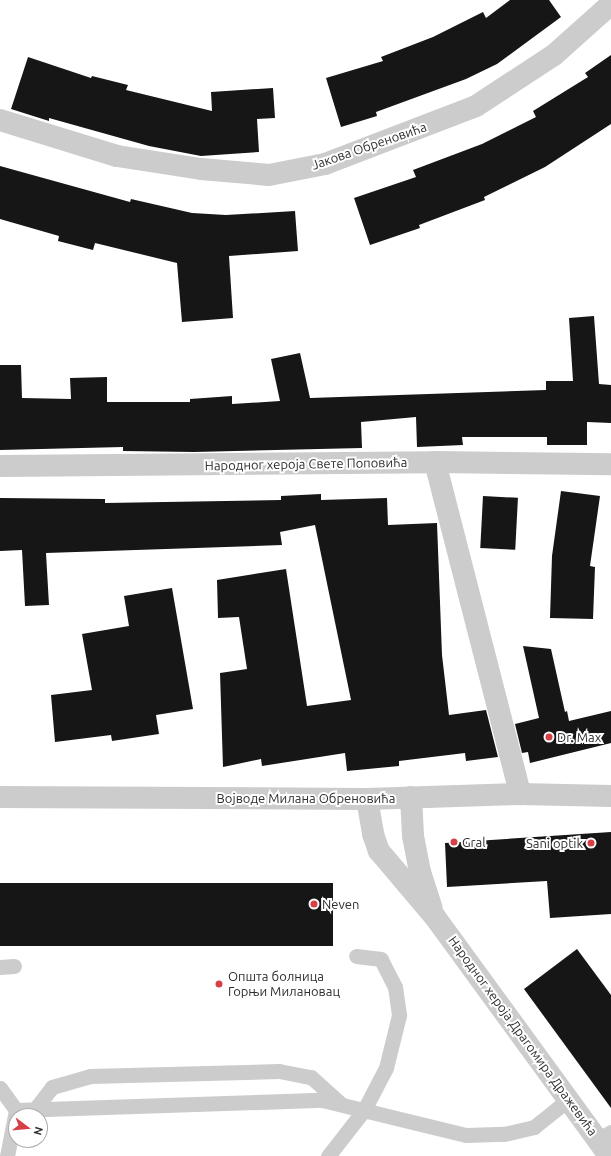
<!DOCTYPE html>
<html>
<head>
<meta charset="utf-8">
<style>
  body { margin:0 }
  #map { position:relative; width:611px; height:1156px; overflow:hidden; background:#fff; font-family:Ubuntu,sans-serif }
  div>[style] { position:absolute }
  .building>* { inset:0; background:#161616; transform-origin:0 0 }
  .lane>* { height:15px; margin:-7.5px; padding:0 7.5px; transform-origin:7.5px; border-radius:7.5px; background:#ccc }
  .street>* { height:22px; margin:-11px; padding:0 11px; transform-origin:11px; border-radius:11px; background:#ccc }
  .dots>* { width:11px; height:11px; translate:-50% -50%; box-sizing:border-box; border:2px solid #fff; border-radius:50% }
  span { translate:-50% -50%; white-space:nowrap; text-align:center; line-height:1.15; -webkit-text-stroke:4px #fff; paint-order:stroke }
  .street-label { font-size:13px; color:#2f2f2f }
  .poi-label { font-size:13px; color:#2f2f2f }
  .left { translate:0 -50%; text-align:left }
  .right { translate:-100% -50%; text-align:right }
  .north { position:absolute; left:8px; top:1108px; width:40px; height:40px; box-sizing:border-box; background:#fff; border:1px solid #acacac; border-radius:50%; rotate:106deg; font-size:11px; font-weight:700; line-height:16px; text-align:center; color:#2f2f2f }
  .north::after { content:''; display:block; margin:auto; width:14px; height:18px; background:#d64148; clip-path:polygon(50% 0,100% 100%,50% 72%,0 100%) }
</style>
</head>
<body>
<div id="map">
  <div class="building">
    <div style="clip-path:polygon(510px 0,549px 0,561px 17px,497px 64px,466px 79px,376px 112px,377px 116px,341px 127px,326px 78px,383px 61px,381px 57px,433px 37px,483px 12px,486px 18px)"></div>
    <div style="clip-path:polygon(611px 55px,611px 124px,545px 167px,484px 197px,485px 200px,419px 225px,420px 228px,370px 245px,354px 198px,416px 177px,413px 170px,482px 144px,536px 117px,533px 111px,588px 77px,585px 73px)"></div>
    <div style="clip-path:polygon(28px 57px,91px 78px,92px 76px,128px 85px,126px 90px,212px 111px,211px 92px,273px 88px,275px 118px,257px 119px,259px 152px,201px 156px,149px 146px,49px 118px,49px 121px,11px 109px)"></div>
    <div style="clip-path:polygon(0 166px,130px 202px,131px 199px,192px 213px,226px 215px,295px 211px,298px 251px,229px 256px,233px 318px,182px 322px,177px 263px,95px 243px,93px 250px,58px 241px,59px 236px,0 219px)"></div>
    <div style="clip-path:polygon(594px 316px,599px 384px,611px 385px,611px 423px,587px 422px,587px 445px,547px 445px,547px 437px,462px 437px,463px 445px,417px 447px,416px 417px,361px 422px,362px 448px,194px 452px,123px 451px,123px 447px,0 450px,0 365px,21px 365px,22px 398px,71px 399px,70px 378px,107px 377px,107px 402px,190px 402px,190px 399px,232px 396px,232px 404px,280px 401px,271px 359px,300px 353px,310px 398px,546px 390px,546px 381px,573px 381px,569px 318px)"></div>
    <div style="clip-path:polygon(561px 491px,600px 496px,590px 566px,595px 567px,593px 619px,550px 618px,552px 556px)"></div>
    <div style="clip-path:polygon(321px 494px,321px 500px,387px 498px,388px 525px,437px 523px,442px 655px,449px 715px,486px 710px,498px 757px,466px 761px,465px 753px,399px 761px,399px 766px,347px 771px,345px 753px,262px 766px,261px 759px,223px 767px,220px 673px,247px 669px,239px 617px,218px 618px,217px 580px,286px 569px,307px 706px,351px 700px,315px 525px,280px 532px,282px 545px,46px 553px,49px 605px,25px 606px,22px 550px,0 551px,0 498px,105px 499px,105px 503px,281px 500px,281px 496px)"></div>
    <div style="left:483px;top:496px;width:35px;height:52px;rotate:3deg"></div>
    <div style="clip-path:polygon(172px 588px,193px 709px,156px 715px,159px 734px,112px 741px,111px 735px,55px 742px,51px 695px,92px 690px,82px 634px,129px 626px,124px 596px)"></div>
    <div style="clip-path:polygon(523px 646px,551px 649px,565px 712px,567px 711px,569px 721px,611px 711px,611px 743px,530px 763px,528px 752px,522px 753px,515px 724px,539px 718px)"></div>
    <div style="clip-path:polygon(611px 832px,611px 914px,550px 918px,547px 881px,447px 887px,445px 843px)"></div>
    <div style="left:0;top:883px;width:333px;height:63px"></div>
    <div style="clip-path:polygon(577px 949px,611px 995px,611px 1108px,524px 989px)"></div>
  </div>
  <div class="lane">
    <div style="left:0;top:967px;width:14px;rotate:-4deg"></div>
    <div style="left:0;top:1088px;width:27px;rotate:54deg"></div>
    <div style="left:35px;top:1109px;width:28px;rotate:-52deg"></div>
    <div style="left:52px;top:1087px;width:40px;rotate:-16deg"></div>
    <div style="left:90px;top:1076px;width:189px;rotate:-1.5deg"></div>
    <div style="left:279px;top:1071px;width:33px;rotate:11deg"></div>
    <div style="left:311px;top:1077px;width:40px;rotate:42deg"></div>
    <div style="left:598px;top:1139px;width:15px;rotate:-28deg"></div>
    <div style="left:7px;top:1156px;width:47px;rotate:-78.9deg"></div>
    <div style="left:16px;top:1110px;width:306px;rotate:-1.9deg"></div>
    <div style="left:322px;top:1100px;width:148px;rotate:13.7deg"></div>
    <div style="left:466px;top:1135px;width:38px;rotate:-2deg"></div>
    <div style="left:504px;top:1134px;width:31px;rotate:-13deg"></div>
    <div style="left:534px;top:1127px;width:45px;rotate:-38.7deg"></div>
    <div style="left:328px;top:1156px;width:58px;rotate:-52deg"></div>
    <div style="left:364px;top:1110px;width:47px;rotate:-62.4deg"></div>
    <div style="left:386px;top:1068px;width:55px;rotate:-76.2deg"></div>
    <div style="left:399px;top:1015px;width:28px;rotate:-98deg"></div>
    <div style="left:395px;top:987px;width:31px;rotate:-117deg"></div>
    <div style="left:381px;top:959px;width:25px;rotate:-173deg"></div>
  </div>
  <div class="street">
    <div style="left:0;top:120px;width:122px;rotate:17.1deg"></div>
    <div style="left:117px;top:156px;width:85px;rotate:8.8deg"></div>
    <div style="left:201px;top:169px;width:68px;rotate:5deg"></div>
    <div style="left:269px;top:175px;width:57px;rotate:-11.1deg"></div>
    <div style="left:325px;top:164px;width:162px;rotate:-21deg"></div>
    <div style="left:476px;top:106px;width:93px;rotate:-33.2deg"></div>
    <div style="left:554px;top:55px;width:76px;rotate:-41.8deg"></div>
    <div style="left:435px;top:462px;width:343px;rotate:75.6deg"></div>
    <div style="left:0;top:466px;width:435px;rotate:-0.5deg"></div>
    <div style="left:435px;top:462px;width:176px;rotate:0.7deg"></div>
    <div style="left:0;top:797px;width:367px;rotate:0.3deg"></div>
    <div style="left:367px;top:799px;width:153px;rotate:-1.9deg"></div>
    <div style="left:520px;top:794px;width:91px;rotate:1.3deg"></div>
    <div style="left:411px;top:797px;width:39px;rotate:87deg"></div>
    <div style="left:413px;top:836px;width:37px;rotate:79deg"></div>
    <div style="left:420px;top:872px;width:38px;rotate:72deg"></div>
    <div style="left:367px;top:799px;width:36px;rotate:80deg"></div>
    <div style="left:373px;top:834px;width:18px;rotate:71deg"></div>
    <div style="left:379px;top:851px;width:87px;rotate:49.7deg"></div>
    <div style="left:435px;top:917px;width:296px;rotate:53.9deg"></div>
  </div>
  <div class="dots">
    <div style="left:549px;top:737px;background:#d64148"></div>
    <div style="left:454px;top:842px;background:#d64148"></div>
    <div style="left:591px;top:843px;background:#d64148"></div>
    <div style="left:314px;top:904px;background:#d64148"></div>
    <div style="left:219px;top:984px;background:#d64148"></div>
  </div>
  <div class="street-label">
    <span style="left:369px;top:146px;rotate:-19deg">Јакова Обреновића</span>
    <span style="left:306px;top:464px;rotate:-1deg">Народног хероја Свете Поповића</span>
    <span style="left:306px;top:798px">Војводе Милана Обреновића</span>
    <span style="left:523px;top:1036px;rotate:54deg">Народног хероја Драгомира Дражевића</span>
  </div>
  <div class="poi-label">
    <span class="left" style="left:557px;top:737px">Dr. Max</span>
    <span class="left" style="left:462px;top:842px">Gral</span>
    <span class="right" style="left:583px;top:843px">Sani optik</span>
    <span class="left" style="left:322px;top:904px">Neven</span>
    <span class="left" style="left:228px;top:984px">Општа болница<br>Горњи Милановац</span>
  </div>
  <div class="north">N</div>
</div>
</body>
</html>
